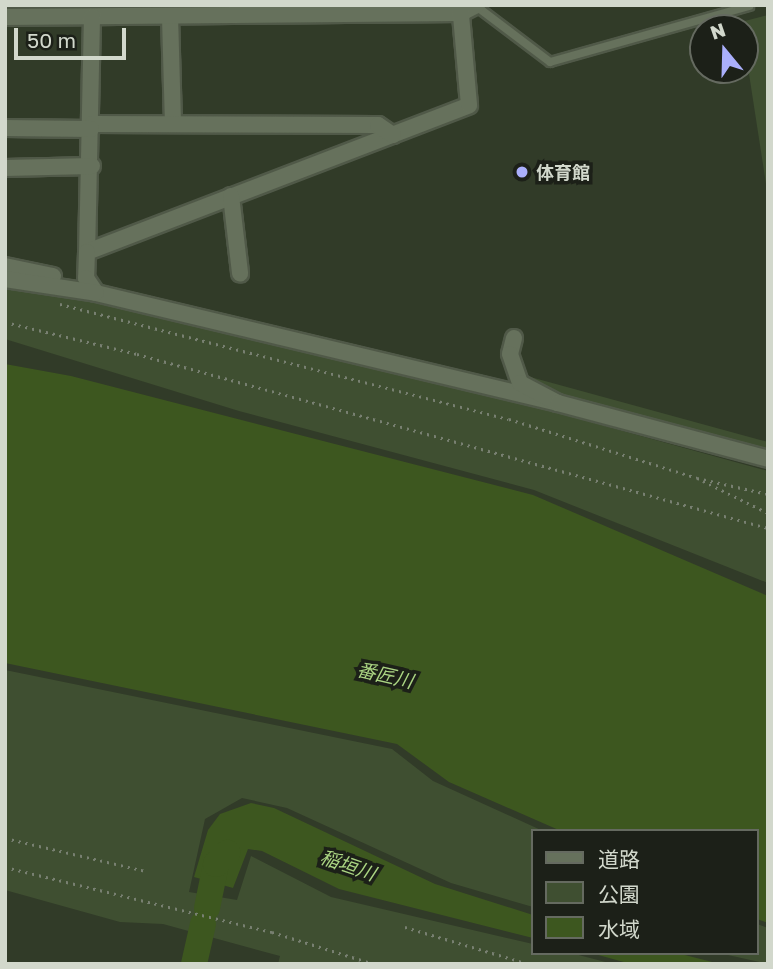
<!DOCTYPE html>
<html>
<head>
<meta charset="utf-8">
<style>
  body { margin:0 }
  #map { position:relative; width:773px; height:969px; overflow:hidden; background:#313b28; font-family:"Golos Text","Noto Sans JP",sans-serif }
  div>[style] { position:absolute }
  .green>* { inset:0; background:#3f4f31 }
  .water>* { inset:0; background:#3d571f }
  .river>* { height:26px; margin:-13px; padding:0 13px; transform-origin:13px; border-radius:13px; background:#3d571f }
  .path>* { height:2.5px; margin-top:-1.25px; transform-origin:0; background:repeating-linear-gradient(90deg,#788071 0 2px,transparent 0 7px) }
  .roads { filter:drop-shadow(2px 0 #505948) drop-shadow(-2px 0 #505948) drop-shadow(0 2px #505948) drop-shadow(0 -2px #505948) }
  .lane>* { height:8px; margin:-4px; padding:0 4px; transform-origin:4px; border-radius:4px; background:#66715c }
  .street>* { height:16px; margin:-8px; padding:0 8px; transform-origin:8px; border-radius:8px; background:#66715c }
  .dots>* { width:19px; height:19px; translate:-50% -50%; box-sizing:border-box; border:4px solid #1c2018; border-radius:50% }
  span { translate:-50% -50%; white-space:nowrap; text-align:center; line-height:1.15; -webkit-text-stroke:7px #1c2018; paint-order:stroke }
  .poi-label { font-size:18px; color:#d2d8cc; font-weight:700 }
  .left { translate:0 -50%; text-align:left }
  .water-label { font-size:19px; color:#abd583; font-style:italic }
  .frame { position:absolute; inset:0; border:7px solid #d2d8cc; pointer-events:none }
  .legend { position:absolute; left:531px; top:829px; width:228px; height:126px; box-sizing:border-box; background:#1c2018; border:2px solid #656a60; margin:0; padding:9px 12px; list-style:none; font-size:21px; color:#d2d8cc }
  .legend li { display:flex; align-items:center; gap:14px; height:35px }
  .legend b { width:35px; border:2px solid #656a60 }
  .north { position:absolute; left:689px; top:14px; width:70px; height:70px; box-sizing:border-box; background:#1c2018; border:2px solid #656a60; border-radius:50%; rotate:341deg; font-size:19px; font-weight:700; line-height:28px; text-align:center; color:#d2d8cc }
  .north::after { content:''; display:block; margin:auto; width:24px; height:32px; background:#aaaffb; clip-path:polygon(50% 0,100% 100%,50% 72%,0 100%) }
  .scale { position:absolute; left:14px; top:28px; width:112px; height:32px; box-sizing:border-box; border:4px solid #d2d8cc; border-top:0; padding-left:9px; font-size:21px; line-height:24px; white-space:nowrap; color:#d2d8cc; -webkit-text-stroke:5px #1c2018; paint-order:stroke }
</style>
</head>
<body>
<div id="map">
  <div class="green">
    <div style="clip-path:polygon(768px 15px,768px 197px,741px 22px)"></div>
    <div style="clip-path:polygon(5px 271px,500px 397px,768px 471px,768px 583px,534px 490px,239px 411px,5px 339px)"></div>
    <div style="clip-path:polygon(523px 375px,768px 442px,768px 455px,563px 397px,524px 382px)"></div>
    <div style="clip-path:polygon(5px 670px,392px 749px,433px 781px,543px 831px,533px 831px,533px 907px,451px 883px,287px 808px,242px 798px,205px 819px,189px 892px,237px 900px,251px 856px,331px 897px,533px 944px,533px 953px,571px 953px,613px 964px,278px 964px,280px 956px,163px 924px,120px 922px,5px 890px)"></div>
    <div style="clip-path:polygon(757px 924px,768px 928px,768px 964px,719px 953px,757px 953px)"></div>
  </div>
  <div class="water">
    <div style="clip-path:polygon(5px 364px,71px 376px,533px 495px,768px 596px,768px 923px,757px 919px,757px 831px,561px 831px,449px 782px,397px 744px,5px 663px)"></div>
    <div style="clip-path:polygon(251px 803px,274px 808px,435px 884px,533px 915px,533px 938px,339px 889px,262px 851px,248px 849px,233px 888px,194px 877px,208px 830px,220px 814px)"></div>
    <div style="clip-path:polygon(591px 953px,677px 953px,720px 964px,631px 964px)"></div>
  </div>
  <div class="river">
    <div style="left:207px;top:908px;width:45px;rotate:-78.4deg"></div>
    <div style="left:216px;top:864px;width:16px;rotate:-45deg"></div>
    <div style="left:194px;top:964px;width:41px;rotate:-77.3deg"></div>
  </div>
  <div class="path">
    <div style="left:60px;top:304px;width:463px;rotate:14.4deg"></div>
    <div style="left:509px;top:419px;width:197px;rotate:17.4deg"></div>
    <div style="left:697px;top:478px;width:73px;rotate:12.7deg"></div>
    <div style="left:5px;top:322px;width:136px;rotate:13.6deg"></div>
    <div style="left:137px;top:354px;width:655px;rotate:15.42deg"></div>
    <div style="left:703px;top:481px;width:72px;rotate:26.2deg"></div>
    <div style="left:5px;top:838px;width:145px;rotate:13.2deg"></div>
    <div style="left:5px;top:867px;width:275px;rotate:13.7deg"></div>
    <div style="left:272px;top:932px;width:107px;rotate:17.4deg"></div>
    <div style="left:405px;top:927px;width:129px;rotate:16.6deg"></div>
  </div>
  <div class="roads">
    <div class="lane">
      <div style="left:476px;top:6px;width:93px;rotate:37.1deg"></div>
      <div style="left:550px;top:62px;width:207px;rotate:-15.7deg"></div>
    </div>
    <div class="street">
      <div style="left:170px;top:16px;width:107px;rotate:88.4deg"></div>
      <div style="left:5px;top:17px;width:456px;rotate:-0.5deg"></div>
      <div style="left:461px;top:13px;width:18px;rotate:-27deg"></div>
      <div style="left:92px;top:17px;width:235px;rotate:91.2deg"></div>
      <div style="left:87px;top:252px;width:409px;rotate:-21deg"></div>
      <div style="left:469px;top:105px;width:100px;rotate:-95.1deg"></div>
      <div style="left:92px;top:124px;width:286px;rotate:0.2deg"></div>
      <div style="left:378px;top:125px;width:18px;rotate:34deg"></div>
      <div style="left:5px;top:128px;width:86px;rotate:0.7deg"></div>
      <div style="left:5px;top:168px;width:87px;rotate:-1.3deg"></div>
      <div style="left:231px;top:196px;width:78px;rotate:83.3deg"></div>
      <div style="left:87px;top:252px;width:26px;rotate:92deg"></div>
      <div style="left:86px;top:278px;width:18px;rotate:56deg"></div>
      <div style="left:96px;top:293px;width:475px;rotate:13.4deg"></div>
      <div style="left:5px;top:266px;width:49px;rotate:11.8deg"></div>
      <div style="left:5px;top:279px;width:92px;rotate:8.7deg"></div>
      <div style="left:514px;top:338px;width:16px;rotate:104deg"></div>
      <div style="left:510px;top:354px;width:31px;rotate:71deg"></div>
      <div style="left:520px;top:383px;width:43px;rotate:27.8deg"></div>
      <div style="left:558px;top:403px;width:217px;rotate:14.9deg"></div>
    </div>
  </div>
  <div class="dots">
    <div style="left:522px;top:172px;background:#aaaffb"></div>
  </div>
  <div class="poi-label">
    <span class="left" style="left:536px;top:172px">体育館</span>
  </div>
  <div class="water-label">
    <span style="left:385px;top:675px;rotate:13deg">番匠川</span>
    <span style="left:348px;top:865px;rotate:19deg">稲垣川</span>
  </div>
  <div class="frame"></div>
  <ul class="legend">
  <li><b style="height:9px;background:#66715c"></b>道路</li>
  <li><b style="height:19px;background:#3f4f31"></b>公園</li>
  <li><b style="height:19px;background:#3d571f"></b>水域</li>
  </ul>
  <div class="north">N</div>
  <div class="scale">50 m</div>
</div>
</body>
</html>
